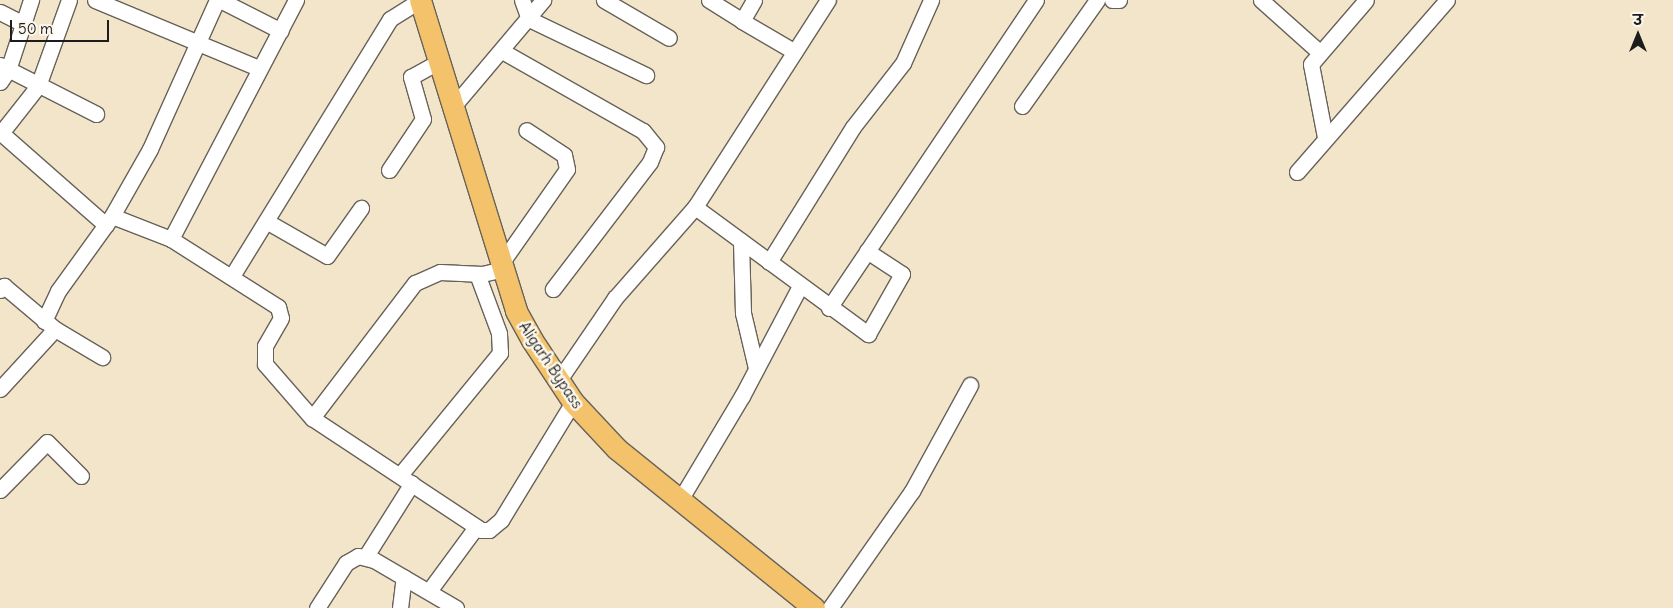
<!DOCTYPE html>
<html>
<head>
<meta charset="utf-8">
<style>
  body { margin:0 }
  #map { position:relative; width:1673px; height:608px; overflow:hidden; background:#f3e5ca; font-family:Delius,"Playpen Sans Deva",sans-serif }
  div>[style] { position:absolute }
  .roads { filter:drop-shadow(1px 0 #676259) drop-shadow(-1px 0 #676259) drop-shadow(0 1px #676259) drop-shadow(0 -1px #676259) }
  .minor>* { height:15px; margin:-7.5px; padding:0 7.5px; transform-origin:7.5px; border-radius:7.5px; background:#fff }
  .highway>* { height:21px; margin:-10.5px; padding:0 10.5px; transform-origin:10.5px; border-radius:10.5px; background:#f3c26a }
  span { translate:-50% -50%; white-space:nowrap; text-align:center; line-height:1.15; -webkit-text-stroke:5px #fbf7ec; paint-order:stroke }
  .street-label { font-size:15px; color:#1c1c1c }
  .north { position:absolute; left:1613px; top:10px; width:50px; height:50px; -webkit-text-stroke:4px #fbf7ec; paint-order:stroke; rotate:0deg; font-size:14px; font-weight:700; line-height:20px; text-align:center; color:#1c1c1c }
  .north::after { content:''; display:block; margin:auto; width:18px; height:22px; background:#1c1c1c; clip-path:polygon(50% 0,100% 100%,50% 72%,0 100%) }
  .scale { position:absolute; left:10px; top:20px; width:99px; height:22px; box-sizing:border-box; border:2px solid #1c1c1c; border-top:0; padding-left:6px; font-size:15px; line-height:18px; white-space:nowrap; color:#1c1c1c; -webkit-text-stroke:4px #fbf7ec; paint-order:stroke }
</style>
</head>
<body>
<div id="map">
  <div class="roads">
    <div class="minor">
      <div style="left:95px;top:0;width:177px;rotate:22.6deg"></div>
      <div style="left:220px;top:0;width:68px;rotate:26.9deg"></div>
      <div style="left:522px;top:0;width:20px;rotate:70deg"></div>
      <div style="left:529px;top:19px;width:130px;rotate:25.6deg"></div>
      <div style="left:604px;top:0;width:75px;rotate:30.3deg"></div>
      <div style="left:709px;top:0;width:39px;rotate:32deg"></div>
      <div style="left:742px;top:21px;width:24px;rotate:-60deg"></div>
      <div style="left:1112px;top:0;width:7px"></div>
      <div style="left:1261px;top:0;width:76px;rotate:41.8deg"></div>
      <div style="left:0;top:12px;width:27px;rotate:27deg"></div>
      <div style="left:742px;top:21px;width:61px;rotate:30.3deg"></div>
      <div style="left:502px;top:51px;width:162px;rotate:29.6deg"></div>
      <div style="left:643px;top:131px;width:21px;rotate:51deg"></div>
      <div style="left:656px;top:147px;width:16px;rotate:112deg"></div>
      <div style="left:650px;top:162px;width:160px;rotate:127.4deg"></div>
      <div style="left:0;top:65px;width:108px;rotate:27deg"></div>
      <div style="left:0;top:82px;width:14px;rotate:-56deg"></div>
      <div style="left:8px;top:70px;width:74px;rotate:-71.8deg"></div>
      <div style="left:1022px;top:106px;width:130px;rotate:-54.7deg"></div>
      <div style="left:451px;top:109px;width:143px;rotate:-49.8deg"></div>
      <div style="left:0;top:132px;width:141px;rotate:41.3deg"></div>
      <div style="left:1px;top:133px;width:60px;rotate:-51.8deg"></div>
      <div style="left:38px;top:86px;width:91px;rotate:-70.2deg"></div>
      <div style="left:1325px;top:137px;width:74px;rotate:-100.9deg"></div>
      <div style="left:1311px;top:64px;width:84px;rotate:-49.3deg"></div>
      <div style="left:389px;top:170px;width:61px;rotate:-56.3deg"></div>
      <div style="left:423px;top:119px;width:44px;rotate:-105.9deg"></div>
      <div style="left:411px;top:77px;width:31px;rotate:-29deg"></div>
      <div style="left:1297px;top:172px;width:228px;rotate:-48.9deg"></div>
      <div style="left:695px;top:207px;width:215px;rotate:36.3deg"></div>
      <div style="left:868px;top:334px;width:69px;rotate:-60.5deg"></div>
      <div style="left:902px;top:274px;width:42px;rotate:-146.7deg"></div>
      <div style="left:112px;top:216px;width:77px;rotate:-60.4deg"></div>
      <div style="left:150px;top:149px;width:163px;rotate:-65.8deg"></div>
      <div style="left:266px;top:221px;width:70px;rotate:29.8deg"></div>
      <div style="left:327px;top:256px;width:59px;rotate:-54.7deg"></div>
      <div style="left:171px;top:239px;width:270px;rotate:-62.4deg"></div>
      <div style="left:741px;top:241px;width:72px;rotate:88.4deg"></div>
      <div style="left:743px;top:313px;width:57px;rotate:76.7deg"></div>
      <div style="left:502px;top:262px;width:113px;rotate:-55deg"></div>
      <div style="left:567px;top:169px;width:14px;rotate:-102deg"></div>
      <div style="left:564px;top:155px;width:45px;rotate:-146.7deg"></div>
      <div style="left:769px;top:262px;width:159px;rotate:-58.1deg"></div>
      <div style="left:853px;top:127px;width:81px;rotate:-52deg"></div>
      <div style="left:903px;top:63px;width:69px;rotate:-66deg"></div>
      <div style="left:232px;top:276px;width:302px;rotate:-58.4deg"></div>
      <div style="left:390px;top:19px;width:36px;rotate:-32deg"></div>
      <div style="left:0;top:290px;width:6px;rotate:-45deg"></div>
      <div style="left:4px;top:286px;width:67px;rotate:40.1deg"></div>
      <div style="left:55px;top:329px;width:55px;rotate:30.8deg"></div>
      <div style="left:829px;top:308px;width:371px;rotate:-56.1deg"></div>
      <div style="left:44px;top:321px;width:33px;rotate:-65deg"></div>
      <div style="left:58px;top:291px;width:92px;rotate:-54.2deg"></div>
      <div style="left:112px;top:216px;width:63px;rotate:21.3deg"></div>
      <div style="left:171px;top:239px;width:127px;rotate:32.4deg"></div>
      <div style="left:278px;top:307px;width:11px;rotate:75deg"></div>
      <div style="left:281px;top:318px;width:32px;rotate:120deg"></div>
      <div style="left:265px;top:346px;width:18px;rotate:90deg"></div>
      <div style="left:265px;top:364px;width:72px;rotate:49deg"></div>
      <div style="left:312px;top:418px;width:203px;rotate:33.5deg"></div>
      <div style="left:481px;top:530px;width:8px"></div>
      <div style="left:489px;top:530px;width:16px;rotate:-40deg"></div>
      <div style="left:501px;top:520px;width:138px;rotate:-58.6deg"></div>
      <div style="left:559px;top:380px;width:99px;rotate:-55.7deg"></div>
      <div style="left:615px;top:298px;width:121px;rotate:-48.7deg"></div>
      <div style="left:695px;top:207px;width:246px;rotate:-57.3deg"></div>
      <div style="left:0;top:389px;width:81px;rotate:-47.5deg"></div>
      <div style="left:312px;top:418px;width:170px;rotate:-52.7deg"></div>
      <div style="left:415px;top:283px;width:27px;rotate:-24deg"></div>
      <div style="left:440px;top:272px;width:42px;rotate:2.7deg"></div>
      <div style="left:482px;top:274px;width:23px;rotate:-13deg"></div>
      <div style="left:400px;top:475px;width:158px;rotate:-50.7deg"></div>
      <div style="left:500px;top:353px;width:20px;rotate:-93deg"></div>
      <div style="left:499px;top:333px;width:63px;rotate:-110.4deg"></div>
      <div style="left:0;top:490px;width:67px;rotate:-45.6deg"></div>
      <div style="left:47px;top:442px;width:48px;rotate:45deg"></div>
      <div style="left:680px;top:500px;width:121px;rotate:-59.2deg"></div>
      <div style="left:742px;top:396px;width:124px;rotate:-62.2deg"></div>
      <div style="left:366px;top:556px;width:86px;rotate:-57.8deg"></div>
      <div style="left:429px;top:591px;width:79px;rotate:-53.7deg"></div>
      <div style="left:317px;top:608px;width:54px;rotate:-57.2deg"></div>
      <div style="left:346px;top:563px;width:14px;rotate:-30deg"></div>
      <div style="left:358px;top:556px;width:16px;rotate:14deg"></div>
      <div style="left:374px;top:560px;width:95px;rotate:30.3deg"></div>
      <div style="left:400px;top:608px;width:31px;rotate:-83deg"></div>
      <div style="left:830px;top:608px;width:143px;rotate:-55deg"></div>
      <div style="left:912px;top:491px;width:121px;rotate:-61.3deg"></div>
    </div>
    <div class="highway">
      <div style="left:420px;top:0;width:325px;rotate:72.8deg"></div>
      <div style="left:516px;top:311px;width:33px;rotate:61deg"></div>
      <div style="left:532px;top:340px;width:74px;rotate:56.5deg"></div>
      <div style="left:573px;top:402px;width:64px;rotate:46.9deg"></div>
      <div style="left:617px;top:449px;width:253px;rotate:38.9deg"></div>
    </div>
  </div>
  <div class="street-label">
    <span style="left:551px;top:365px;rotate:56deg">Aligarh Bypass</span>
  </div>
  <div class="north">उ</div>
  <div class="scale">50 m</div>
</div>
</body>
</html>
